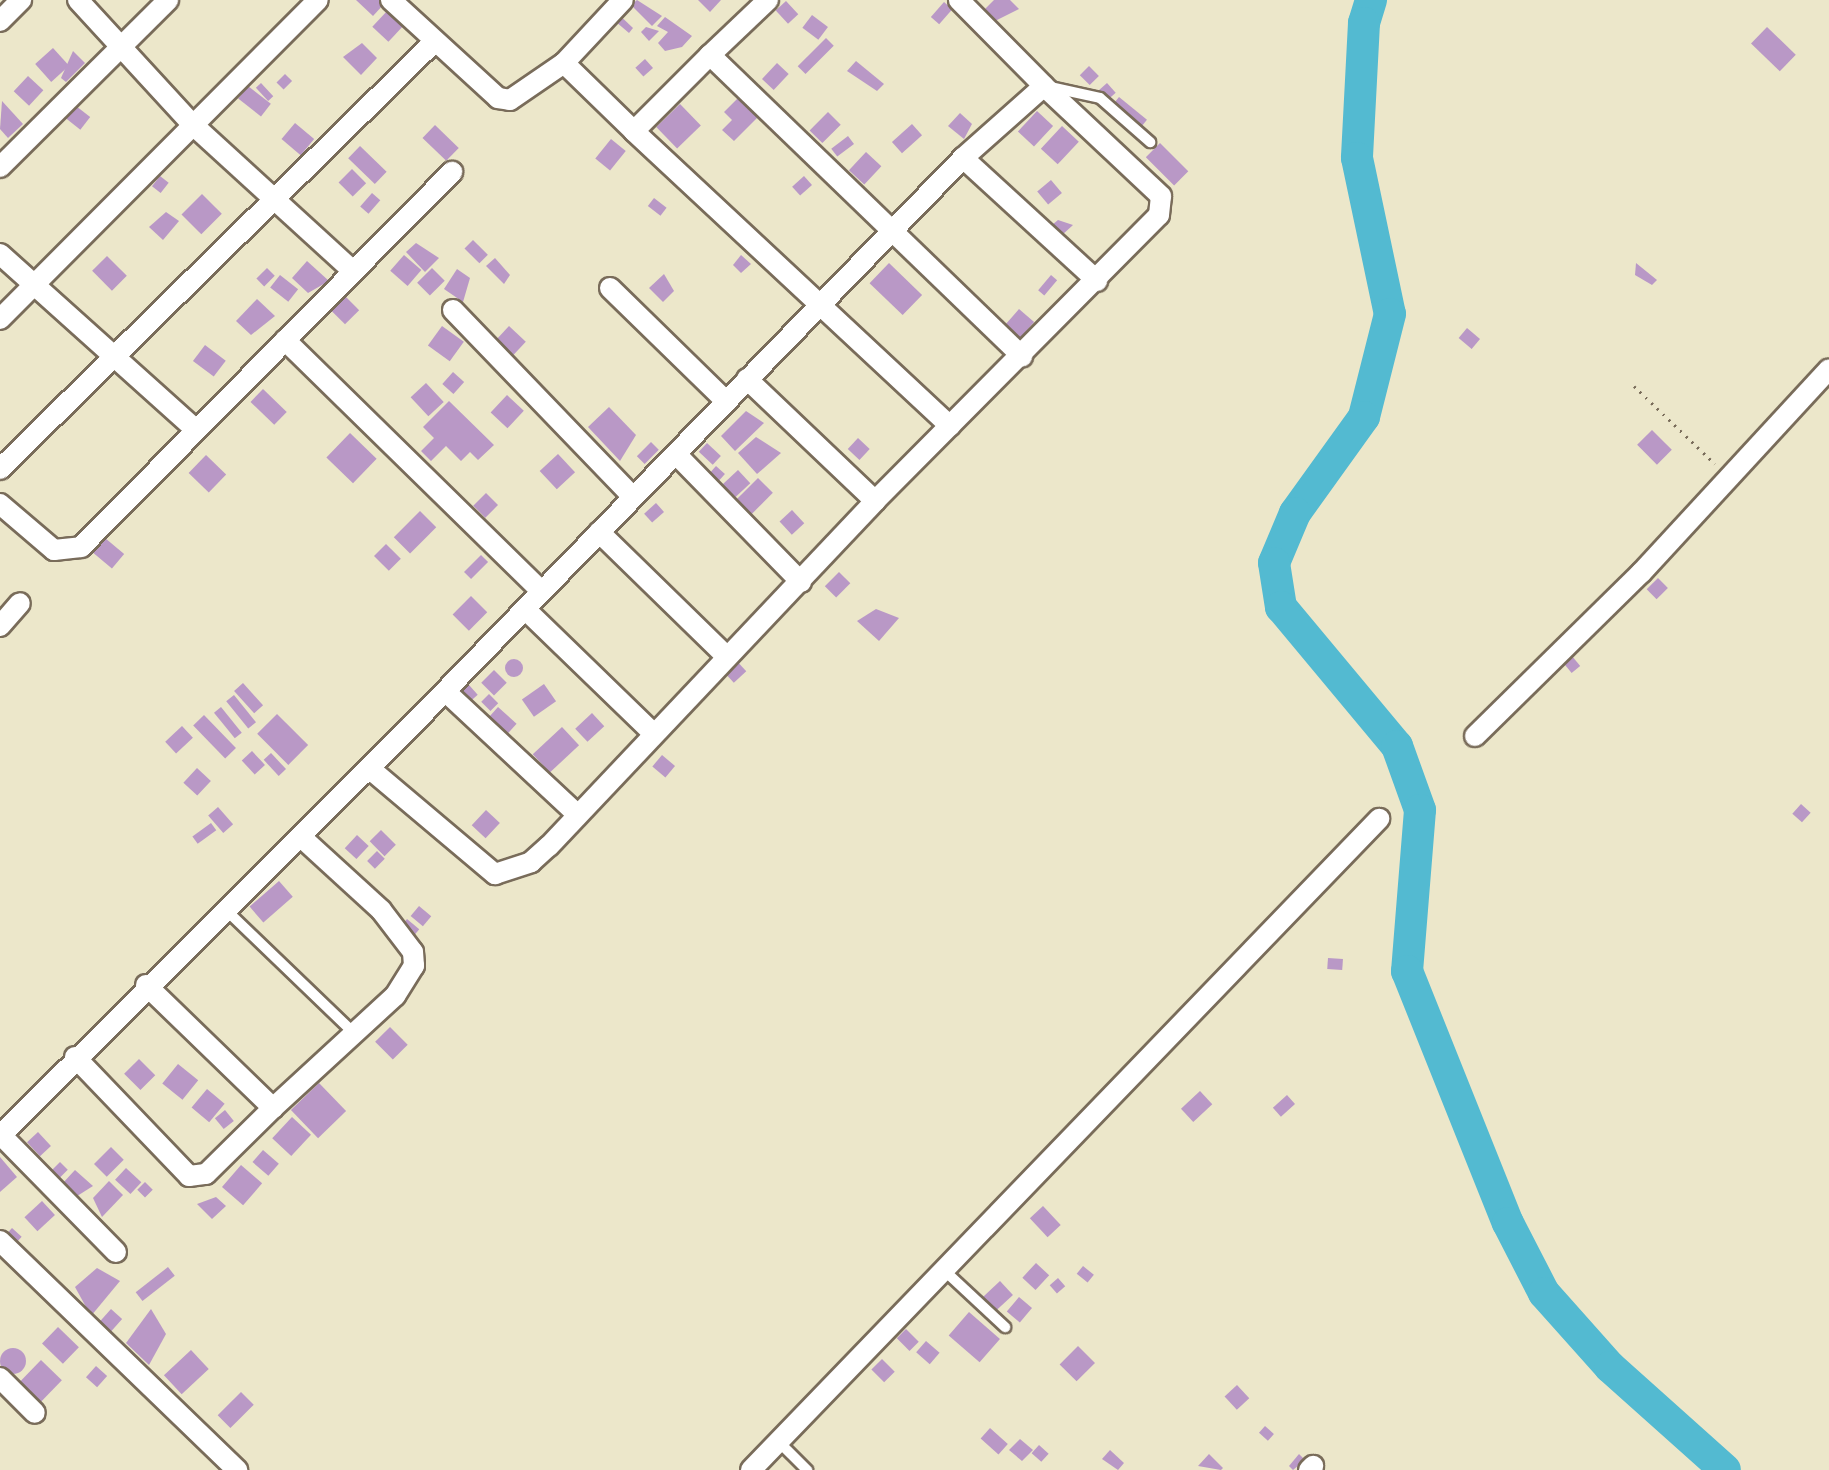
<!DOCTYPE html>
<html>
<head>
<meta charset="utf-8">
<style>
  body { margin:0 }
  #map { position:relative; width:1829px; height:1470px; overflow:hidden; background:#ece7ca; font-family:"Balsamiq Sans",sans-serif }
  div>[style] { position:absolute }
  .river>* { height:32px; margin:-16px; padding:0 16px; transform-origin:16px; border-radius:16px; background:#53bad1 }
  .building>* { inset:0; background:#b998c6; transform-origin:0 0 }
  .round { border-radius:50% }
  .path>* { height:3px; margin-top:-1.5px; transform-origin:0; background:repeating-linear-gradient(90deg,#796c5a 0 2px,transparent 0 8px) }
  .roads { filter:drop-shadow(2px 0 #796c5a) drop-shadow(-2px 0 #796c5a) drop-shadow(0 2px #796c5a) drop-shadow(0 -2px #796c5a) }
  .lane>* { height:10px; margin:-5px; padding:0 5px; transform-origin:5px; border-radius:5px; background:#fff }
  .street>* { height:20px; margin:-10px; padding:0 10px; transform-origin:10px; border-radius:10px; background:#fff }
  span { translate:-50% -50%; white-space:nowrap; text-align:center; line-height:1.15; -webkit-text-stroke:6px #fbf7ec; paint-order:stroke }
</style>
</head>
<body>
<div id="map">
  <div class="river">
    <div style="left:1371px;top:0;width:24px;rotate:107deg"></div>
    <div style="left:1364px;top:23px;width:135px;rotate:93deg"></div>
    <div style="left:1357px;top:158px;width:159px;rotate:78.1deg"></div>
    <div style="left:1390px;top:314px;width:106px;rotate:104.2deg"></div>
    <div style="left:1364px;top:417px;width:118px;rotate:125.7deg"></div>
    <div style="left:1295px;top:513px;width:54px;rotate:112.8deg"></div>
    <div style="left:1274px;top:563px;width:45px;rotate:81deg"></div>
    <div style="left:1281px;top:607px;width:181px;rotate:50.2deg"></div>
    <div style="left:1397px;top:746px;width:68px;rotate:70.2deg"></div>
    <div style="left:1420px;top:810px;width:162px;rotate:94.6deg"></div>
    <div style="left:1407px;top:971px;width:271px;rotate:68.2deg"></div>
    <div style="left:1508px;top:1223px;width:79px;rotate:62.8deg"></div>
    <div style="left:1544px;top:1293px;width:99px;rotate:48.3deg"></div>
    <div style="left:1610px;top:1367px;width:154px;rotate:41.8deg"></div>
  </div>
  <div class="building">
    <div style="clip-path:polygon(356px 0,380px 0,384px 4px,373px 16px)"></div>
    <div style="clip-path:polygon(637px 0,662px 16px,652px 26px,631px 5px)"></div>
    <div style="clip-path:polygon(698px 0,721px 0,710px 12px)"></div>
    <div style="clip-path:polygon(994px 0,1010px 0,1019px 9px,995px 21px,984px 10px)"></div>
    <div style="left:786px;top:1px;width:18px;height:14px;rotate:47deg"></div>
    <div style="left:944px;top:2px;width:11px;height:20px;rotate:41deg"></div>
    <div style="left:388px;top:10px;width:22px;height:23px;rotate:43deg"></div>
    <div style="clip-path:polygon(614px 10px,633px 28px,629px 33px,609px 16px)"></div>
    <div style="left:812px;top:15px;width:20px;height:16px;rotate:37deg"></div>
    <div style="clip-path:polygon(665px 17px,692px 36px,682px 47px,665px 51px,658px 43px,668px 32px,657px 26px)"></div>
    <div style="clip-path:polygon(646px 27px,659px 31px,649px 41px,641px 32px)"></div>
    <div style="left:1767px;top:27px;width:40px;height:23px;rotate:44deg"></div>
    <div style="left:826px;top:38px;width:11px;height:40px;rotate:45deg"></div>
    <div style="clip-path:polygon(362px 43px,377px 58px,361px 75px,343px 57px)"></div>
    <div style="left:53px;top:48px;width:24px;height:24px;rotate:48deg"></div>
    <div style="clip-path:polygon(73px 51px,85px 63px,66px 82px,61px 78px)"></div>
    <div style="left:645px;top:59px;width:12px;height:13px;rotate:48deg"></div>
    <div style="clip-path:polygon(856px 61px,884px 84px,877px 91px,847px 71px)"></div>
    <div style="left:777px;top:63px;width:16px;height:22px;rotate:43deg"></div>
    <div style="left:1089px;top:66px;width:14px;height:13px;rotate:45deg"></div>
    <div style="left:285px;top:74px;width:10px;height:12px;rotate:45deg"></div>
    <div style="left:28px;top:76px;width:21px;height:21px;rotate:43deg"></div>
    <div style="left:261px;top:83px;width:18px;height:7px;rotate:47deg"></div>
    <div style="left:1107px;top:83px;width:13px;height:11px;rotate:48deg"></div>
    <div style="left:248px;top:86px;width:29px;height:16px;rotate:38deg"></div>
    <div style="clip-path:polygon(739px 97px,759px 116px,734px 141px,722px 130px,732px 120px,724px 112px)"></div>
    <div style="left:1119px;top:97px;width:36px;height:11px;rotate:39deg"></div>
    <div style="clip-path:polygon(2px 101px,23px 124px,8px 138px,0 129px)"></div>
    <div style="left:680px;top:104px;width:30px;height:33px;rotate:46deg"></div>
    <div style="left:76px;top:106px;width:18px;height:16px;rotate:38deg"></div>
    <div style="left:1037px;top:111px;width:22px;height:28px;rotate:43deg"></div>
    <div style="left:828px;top:112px;width:18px;height:26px;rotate:45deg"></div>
    <div style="clip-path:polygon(960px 113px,972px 124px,964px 139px,948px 126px)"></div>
    <div style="left:295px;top:123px;width:25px;height:21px;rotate:40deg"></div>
    <div style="left:912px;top:124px;width:15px;height:27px;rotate:48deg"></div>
    <div style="left:435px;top:125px;width:33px;height:18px;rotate:44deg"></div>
    <div style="left:1062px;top:126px;width:23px;height:31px;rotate:43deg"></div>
    <div style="left:848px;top:136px;width:10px;height:21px;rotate:53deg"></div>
    <div style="left:611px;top:139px;width:19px;height:25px;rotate:39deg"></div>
    <div style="left:1160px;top:143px;width:40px;height:20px;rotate:45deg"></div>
    <div style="left:360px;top:146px;width:37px;height:17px;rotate:44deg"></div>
    <div style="left:866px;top:152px;width:21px;height:25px;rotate:43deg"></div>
    <div style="left:352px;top:169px;width:20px;height:19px;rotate:45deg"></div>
    <div style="left:160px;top:176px;width:11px;height:13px;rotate:38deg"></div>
    <div style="left:804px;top:176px;width:12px;height:16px;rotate:48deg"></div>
    <div style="left:1051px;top:180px;width:17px;height:18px;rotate:50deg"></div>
    <div style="left:372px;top:193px;width:11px;height:18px;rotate:41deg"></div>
    <div style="left:202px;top:194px;width:28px;height:29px;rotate:45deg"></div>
    <div style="left:654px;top:198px;width:16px;height:10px;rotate:38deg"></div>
    <div style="clip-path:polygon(166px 212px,179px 221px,163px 240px,149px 227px)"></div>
    <div style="clip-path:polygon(1058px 220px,1073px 225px,1061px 236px,1052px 225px)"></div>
    <div style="left:473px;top:240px;width:21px;height:12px;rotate:45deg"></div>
    <div style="clip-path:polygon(416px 243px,439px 258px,425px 272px,406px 252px)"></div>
    <div style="left:404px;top:255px;width:23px;height:21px;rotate:41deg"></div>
    <div style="clip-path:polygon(741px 255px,751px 264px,741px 273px,733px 265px)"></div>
    <div style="left:107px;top:256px;width:28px;height:21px;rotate:45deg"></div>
    <div style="clip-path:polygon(495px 258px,510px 275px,504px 284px,486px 266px)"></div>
    <div style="clip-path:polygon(307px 261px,329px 281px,308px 293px,292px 278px)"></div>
    <div style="left:889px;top:263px;width:46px;height:28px;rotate:44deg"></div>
    <div style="clip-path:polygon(1636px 263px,1657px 280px,1652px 285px,1635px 275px)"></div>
    <div style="left:267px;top:268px;width:11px;height:15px;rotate:45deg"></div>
    <div style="left:432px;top:268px;width:18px;height:21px;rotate:45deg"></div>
    <div style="clip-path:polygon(457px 269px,470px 278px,463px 302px,444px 289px)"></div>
    <div style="clip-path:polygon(664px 274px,674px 291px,663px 302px,649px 288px)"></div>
    <div style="left:280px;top:275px;width:23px;height:16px;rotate:38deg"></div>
    <div style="left:1051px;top:275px;width:8px;height:20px;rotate:40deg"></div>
    <div style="left:345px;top:296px;width:20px;height:20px;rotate:45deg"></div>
    <div style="clip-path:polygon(257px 299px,275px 316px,251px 335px,236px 321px)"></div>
    <div style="left:1019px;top:309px;width:20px;height:22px;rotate:41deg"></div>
    <div style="left:442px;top:326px;width:27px;height:24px;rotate:36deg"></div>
    <div style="left:509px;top:326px;width:23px;height:28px;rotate:43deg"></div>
    <div style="left:1467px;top:328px;width:17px;height:13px;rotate:40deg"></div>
    <div style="left:205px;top:345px;width:26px;height:20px;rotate:37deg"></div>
    <div style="left:453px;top:372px;width:15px;height:16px;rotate:42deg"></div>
    <div style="left:426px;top:383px;width:26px;height:21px;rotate:47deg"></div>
    <div style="left:263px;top:389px;width:33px;height:18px;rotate:44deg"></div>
    <div style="left:507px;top:395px;width:23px;height:24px;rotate:43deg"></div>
    <div style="clip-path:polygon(449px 401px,494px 445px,478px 460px,470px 452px,461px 461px,446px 446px,431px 461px,421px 451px,434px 438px,423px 427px)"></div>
    <div style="clip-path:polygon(609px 407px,636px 435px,620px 461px,588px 427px)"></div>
    <div style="clip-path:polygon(746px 411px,764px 423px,735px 451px,721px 436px)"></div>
    <div style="left:1652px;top:430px;width:28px;height:21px;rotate:45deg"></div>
    <div style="left:350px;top:433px;width:37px;height:34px;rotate:44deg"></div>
    <div style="clip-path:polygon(756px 437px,781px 453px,757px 474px,738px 453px)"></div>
    <div style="left:858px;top:438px;width:16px;height:15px;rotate:43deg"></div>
    <div style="left:651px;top:442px;width:11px;height:20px;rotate:45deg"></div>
    <div style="left:707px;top:443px;width:19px;height:12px;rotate:43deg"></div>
    <div style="left:558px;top:454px;width:25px;height:25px;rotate:47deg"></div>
    <div style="left:206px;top:455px;width:28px;height:25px;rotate:44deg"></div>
    <div style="left:716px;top:466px;width:12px;height:13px;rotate:42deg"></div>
    <div style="left:738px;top:470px;width:18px;height:22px;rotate:47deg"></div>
    <div style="left:758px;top:478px;width:21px;height:34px;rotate:45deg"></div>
    <div style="left:486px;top:493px;width:17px;height:18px;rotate:45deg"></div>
    <div style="left:656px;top:503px;width:12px;height:16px;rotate:48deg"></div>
    <div style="left:792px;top:510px;width:18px;height:17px;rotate:47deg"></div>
    <div style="left:420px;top:511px;width:23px;height:37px;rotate:45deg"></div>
    <div style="left:105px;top:538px;width:25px;height:19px;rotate:40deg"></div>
    <div style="left:386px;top:544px;width:21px;height:17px;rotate:45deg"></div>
    <div style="left:481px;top:555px;width:10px;height:24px;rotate:45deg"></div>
    <div style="left:839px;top:572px;width:16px;height:20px;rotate:45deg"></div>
    <div style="left:1658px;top:578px;width:14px;height:16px;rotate:45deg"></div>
    <div style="left:471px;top:596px;width:23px;height:26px;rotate:45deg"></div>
    <div style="clip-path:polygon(876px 609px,899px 618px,879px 641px,857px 621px)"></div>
    <div style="left:1572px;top:656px;width:13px;height:11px;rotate:51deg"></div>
    <div style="left:734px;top:658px;width:18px;height:17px;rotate:47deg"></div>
    <div class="round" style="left:505px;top:659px;width:18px;height:18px"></div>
    <div style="left:494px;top:670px;width:18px;height:18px;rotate:45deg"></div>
    <div style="left:243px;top:683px;width:30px;height:12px;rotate:48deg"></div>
    <div style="left:544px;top:684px;width:21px;height:27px;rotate:55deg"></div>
    <div style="left:469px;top:685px;width:13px;height:14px;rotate:48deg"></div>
    <div style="left:489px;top:694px;width:13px;height:11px;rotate:45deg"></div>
    <div style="left:234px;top:695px;width:35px;height:10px;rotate:51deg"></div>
    <div style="left:221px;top:707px;width:33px;height:9px;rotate:51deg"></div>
    <div style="left:498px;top:707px;width:25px;height:16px;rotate:42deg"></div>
    <div style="left:592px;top:713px;width:18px;height:23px;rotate:47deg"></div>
    <div style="left:277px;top:714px;width:44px;height:28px;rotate:45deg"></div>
    <div style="left:204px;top:715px;width:46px;height:15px;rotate:46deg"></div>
    <div style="left:182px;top:726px;width:16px;height:23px;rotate:47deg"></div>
    <div style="left:562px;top:727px;width:25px;height:40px;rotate:47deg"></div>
    <div style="left:252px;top:751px;width:19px;height:14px;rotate:47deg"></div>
    <div style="left:271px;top:753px;width:22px;height:10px;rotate:47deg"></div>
    <div style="left:662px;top:755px;width:17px;height:15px;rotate:40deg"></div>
    <div style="left:197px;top:768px;width:19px;height:20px;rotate:43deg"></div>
    <div style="left:1801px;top:804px;width:13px;height:13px;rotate:42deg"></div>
    <div style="left:218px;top:807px;width:23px;height:13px;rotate:49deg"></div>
    <div style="left:486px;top:810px;width:19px;height:21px;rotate:43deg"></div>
    <div style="left:211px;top:823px;width:9px;height:23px;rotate:54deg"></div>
    <div style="left:381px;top:830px;width:21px;height:16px;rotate:45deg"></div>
    <div style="left:357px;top:835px;width:16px;height:18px;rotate:43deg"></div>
    <div style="left:377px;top:851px;width:11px;height:14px;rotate:45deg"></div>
    <div style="left:279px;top:881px;width:21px;height:39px;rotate:49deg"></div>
    <div style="left:419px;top:906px;width:16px;height:13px;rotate:40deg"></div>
    <div style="left:407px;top:919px;width:16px;height:12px;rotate:40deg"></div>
    <div style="left:1328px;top:958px;width:15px;height:11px;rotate:4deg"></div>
    <div style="left:390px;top:1027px;width:25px;height:21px;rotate:45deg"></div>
    <div style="left:139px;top:1059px;width:23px;height:21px;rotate:45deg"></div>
    <div style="left:178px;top:1064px;width:26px;height:25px;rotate:39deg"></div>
    <div style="left:319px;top:1083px;width:39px;height:39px;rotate:46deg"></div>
    <div style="left:207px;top:1089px;width:23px;height:24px;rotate:40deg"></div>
    <div style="left:1200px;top:1091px;width:18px;height:26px;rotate:47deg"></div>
    <div style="left:1287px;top:1095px;width:12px;height:19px;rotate:48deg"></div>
    <div style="left:225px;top:1110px;width:14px;height:13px;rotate:51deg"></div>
    <div style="left:292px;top:1117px;width:26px;height:29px;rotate:43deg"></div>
    <div style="left:38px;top:1132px;width:19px;height:15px;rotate:47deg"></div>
    <div style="left:111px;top:1147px;width:18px;height:24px;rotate:45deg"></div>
    <div style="left:263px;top:1150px;width:21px;height:16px;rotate:41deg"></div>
    <div style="clip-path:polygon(0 1157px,17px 1177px,0 1192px)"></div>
    <div style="left:60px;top:1162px;width:11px;height:12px;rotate:45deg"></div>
    <div style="left:241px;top:1165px;width:28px;height:29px;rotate:41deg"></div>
    <div style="left:126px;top:1168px;width:21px;height:16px;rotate:43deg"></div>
    <div style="clip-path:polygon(75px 1170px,93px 1186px,74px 1198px,61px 1185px)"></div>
    <div style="clip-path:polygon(109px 1181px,123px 1195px,102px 1217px,93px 1198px)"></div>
    <div style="left:145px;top:1182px;width:11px;height:11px;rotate:45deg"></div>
    <div style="clip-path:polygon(216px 1197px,226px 1206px,212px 1219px,197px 1204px)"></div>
    <div style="left:42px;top:1201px;width:19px;height:24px;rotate:47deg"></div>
    <div style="left:1043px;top:1206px;width:26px;height:18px;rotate:47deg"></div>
    <div style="left:12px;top:1228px;width:13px;height:9px;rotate:42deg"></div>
    <div style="left:1036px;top:1263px;width:18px;height:20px;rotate:43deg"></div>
    <div style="left:1083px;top:1266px;width:14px;height:10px;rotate:39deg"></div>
    <div style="left:168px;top:1267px;width:11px;height:41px;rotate:52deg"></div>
    <div style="clip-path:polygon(97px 1268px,120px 1281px,91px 1316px,75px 1287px)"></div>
    <div style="left:1058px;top:1278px;width:11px;height:11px;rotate:49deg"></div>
    <div style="left:1000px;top:1281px;width:19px;height:23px;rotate:47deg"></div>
    <div style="left:1019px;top:1297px;width:17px;height:19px;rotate:40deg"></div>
    <div style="left:111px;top:1309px;width:15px;height:17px;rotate:42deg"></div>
    <div style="clip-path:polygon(151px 1309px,166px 1334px,149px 1365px,126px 1343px)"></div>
    <div style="left:969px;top:1312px;width:41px;height:31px;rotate:41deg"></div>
    <div style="left:58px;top:1327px;width:29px;height:23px;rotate:44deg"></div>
    <div style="left:906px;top:1329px;width:18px;height:13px;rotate:45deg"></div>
    <div style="left:926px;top:1341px;width:18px;height:15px;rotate:41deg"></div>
    <div style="left:1078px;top:1346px;width:24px;height:26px;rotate:45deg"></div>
    <div class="round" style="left:0;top:1348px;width:26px;height:26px"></div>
    <div style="left:191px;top:1350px;width:26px;height:37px;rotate:47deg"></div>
    <div style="left:882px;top:1359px;width:18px;height:15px;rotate:45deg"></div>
    <div style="left:41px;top:1360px;width:29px;height:30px;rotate:44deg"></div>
    <div style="left:96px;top:1366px;width:15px;height:15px;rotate:42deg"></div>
    <div style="left:1237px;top:1385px;width:18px;height:17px;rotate:47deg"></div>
    <div style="left:241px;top:1392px;width:18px;height:33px;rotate:45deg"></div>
    <div style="left:1265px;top:1426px;width:12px;height:9px;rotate:42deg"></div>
    <div style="left:990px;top:1428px;width:24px;height:14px;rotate:42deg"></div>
    <div style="clip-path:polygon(1020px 1439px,1033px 1450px,1022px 1461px,1009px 1450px)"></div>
    <div style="left:1039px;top:1445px;width:13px;height:11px;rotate:42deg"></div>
    <div style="clip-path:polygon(1110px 1450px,1124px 1463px,1118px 1470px,1102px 1459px)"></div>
    <div style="clip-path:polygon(1209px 1454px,1223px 1468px,1221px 1470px,1198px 1466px)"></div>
    <div style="clip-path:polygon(1299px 1454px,1305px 1460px,1293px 1470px,1289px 1466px)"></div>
  </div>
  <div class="path">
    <div style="left:1634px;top:386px;width:112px;rotate:43.9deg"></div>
  </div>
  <div class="roads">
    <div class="lane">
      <div style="left:1050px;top:87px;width:51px;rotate:12.4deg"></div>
      <div style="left:1100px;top:98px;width:67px;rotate:41.3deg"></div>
      <div style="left:225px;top:909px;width:178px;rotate:43.9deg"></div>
      <div style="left:946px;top:1272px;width:81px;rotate:43deg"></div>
      <div style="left:779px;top:1442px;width:40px;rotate:45deg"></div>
    </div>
    <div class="street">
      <div style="left:78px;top:0;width:168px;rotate:47.4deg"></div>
      <div style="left:192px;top:124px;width:217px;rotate:42.4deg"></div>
      <div style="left:391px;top:0;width:145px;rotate:42.5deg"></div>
      <div style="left:498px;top:98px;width:12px;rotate:9deg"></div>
      <div style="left:510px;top:100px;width:65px;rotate:-34.4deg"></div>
      <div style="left:564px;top:63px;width:86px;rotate:-46.9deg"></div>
      <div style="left:0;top:21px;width:30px;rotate:-45deg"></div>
      <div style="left:710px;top:55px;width:80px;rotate:-43.5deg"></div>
      <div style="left:564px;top:63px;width:98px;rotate:44.2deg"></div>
      <div style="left:963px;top:158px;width:182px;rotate:42.5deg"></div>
      <div style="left:0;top:167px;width:237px;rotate:-44.8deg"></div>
      <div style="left:0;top:254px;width:262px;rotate:41.9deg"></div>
      <div style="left:610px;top:288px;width:163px;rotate:44.3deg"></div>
      <div style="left:453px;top:310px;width:258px;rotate:46.1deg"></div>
      <div style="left:0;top:319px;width:450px;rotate:-45.1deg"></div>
      <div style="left:285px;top:340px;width:357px;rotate:44.4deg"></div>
      <div style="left:747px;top:379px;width:177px;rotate:43.6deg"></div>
      <div style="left:950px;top:426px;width:432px;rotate:-137deg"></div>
      <div style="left:634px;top:131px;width:107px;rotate:-45deg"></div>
      <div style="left:710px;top:55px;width:434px;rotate:44deg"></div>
      <div style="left:676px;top:454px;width:179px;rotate:45.7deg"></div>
      <div style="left:0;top:469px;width:609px;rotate:-44.53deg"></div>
      <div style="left:0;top:504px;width:71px;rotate:40.4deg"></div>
      <div style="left:54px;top:550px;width:27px;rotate:-6deg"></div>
      <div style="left:81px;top:547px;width:528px;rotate:-45.31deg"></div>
      <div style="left:599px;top:532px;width:179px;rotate:44.3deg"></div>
      <div style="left:525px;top:609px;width:178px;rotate:44.1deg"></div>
      <div style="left:0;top:626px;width:30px;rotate:-49deg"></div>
      <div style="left:446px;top:692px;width:180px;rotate:43deg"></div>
      <div style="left:1475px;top:736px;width:233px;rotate:-44.5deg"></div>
      <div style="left:1641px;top:573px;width:277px;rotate:-47.3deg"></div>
      <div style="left:369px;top:768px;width:165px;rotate:40.1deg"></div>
      <div style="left:495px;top:874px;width:38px;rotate:-18deg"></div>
      <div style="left:531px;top:862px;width:24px;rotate:-42deg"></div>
      <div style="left:549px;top:846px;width:475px;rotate:-46.6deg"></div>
      <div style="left:875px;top:501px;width:403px;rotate:-45.2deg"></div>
      <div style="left:1159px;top:215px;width:19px;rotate:-84deg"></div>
      <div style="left:1161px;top:196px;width:161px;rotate:-136.8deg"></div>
      <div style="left:146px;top:985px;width:177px;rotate:44.1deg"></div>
      <div style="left:273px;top:1108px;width:166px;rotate:-42.6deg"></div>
      <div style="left:395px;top:996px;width:36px;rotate:-58deg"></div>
      <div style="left:414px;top:966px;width:14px;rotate:-94deg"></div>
      <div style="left:413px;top:952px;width:53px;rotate:-127.3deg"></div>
      <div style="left:381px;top:910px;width:108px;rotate:-137.6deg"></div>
      <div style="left:75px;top:1057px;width:165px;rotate:46.2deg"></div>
      <div style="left:189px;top:1176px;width:17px;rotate:-7deg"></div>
      <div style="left:206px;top:1174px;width:94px;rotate:-44.6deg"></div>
      <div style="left:1px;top:1135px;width:164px;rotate:45.5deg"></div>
      <div style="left:0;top:1136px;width:595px;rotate:-44.93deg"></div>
      <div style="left:421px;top:716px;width:778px;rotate:-45.83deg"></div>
      <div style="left:963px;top:158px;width:108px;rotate:-41.6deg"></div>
      <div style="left:1044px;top:86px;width:121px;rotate:-134.7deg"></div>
      <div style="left:0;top:1241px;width:330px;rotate:44deg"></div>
      <div style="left:0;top:1378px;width:49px;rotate:45deg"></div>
      <div style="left:751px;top:1470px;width:905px;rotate:-46.03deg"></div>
      <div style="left:1309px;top:1470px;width:6px;rotate:-45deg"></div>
    </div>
  </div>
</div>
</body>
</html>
